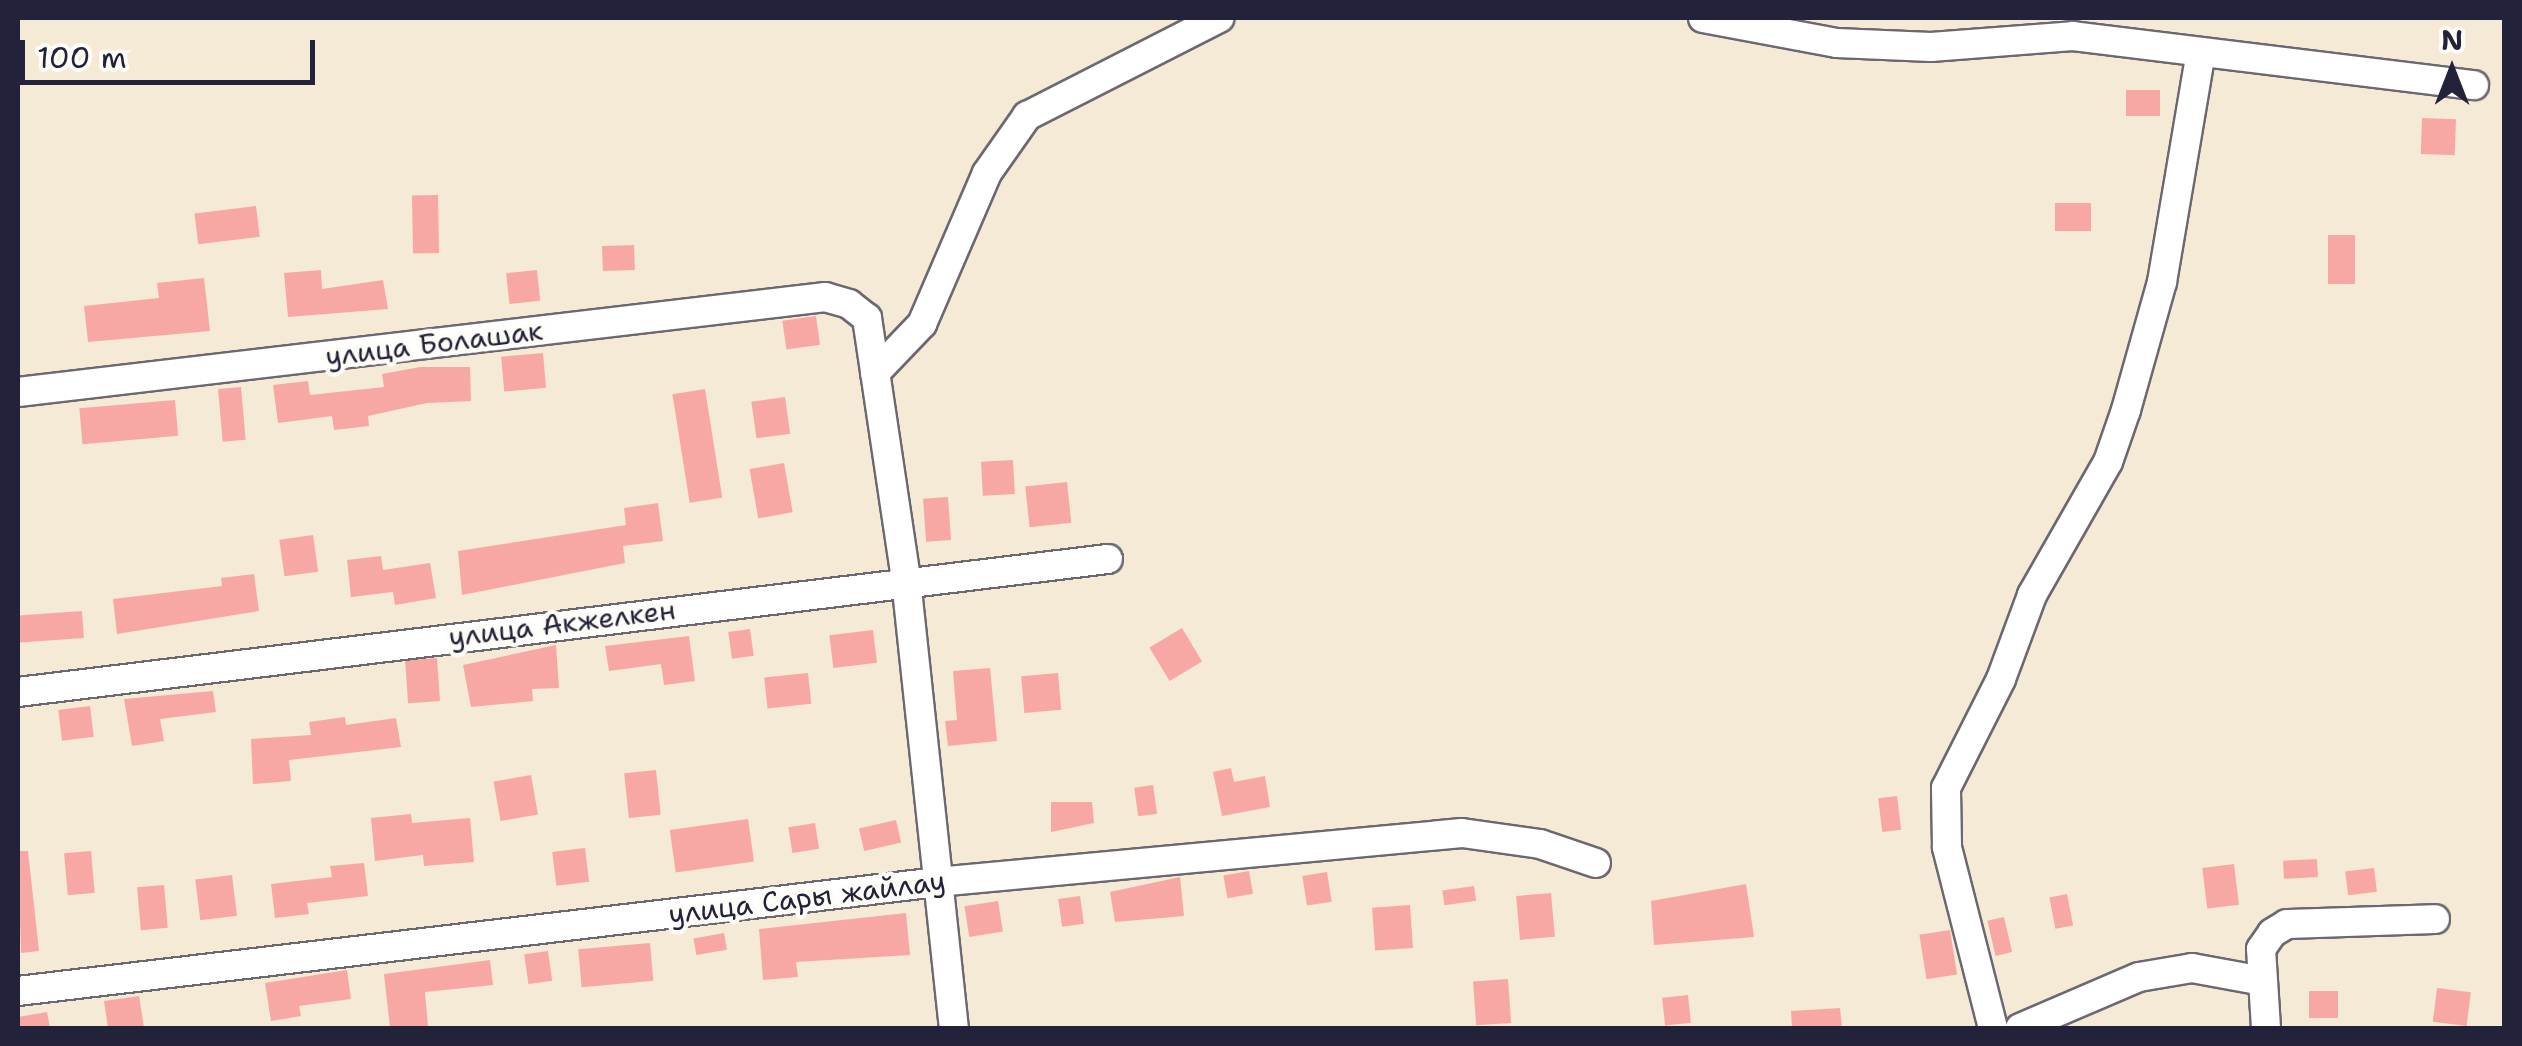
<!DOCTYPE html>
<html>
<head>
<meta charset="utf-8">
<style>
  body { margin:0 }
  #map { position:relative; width:2522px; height:1046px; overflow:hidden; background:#f5ead5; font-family:"Shantell Sans",sans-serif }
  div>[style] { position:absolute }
  .building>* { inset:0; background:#f8a8a4; transform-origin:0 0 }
  .roads { filter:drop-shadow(2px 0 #6c6871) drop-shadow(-2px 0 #6c6871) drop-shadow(0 2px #6c6871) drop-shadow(0 -2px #6c6871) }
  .minor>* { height:28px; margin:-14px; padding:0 14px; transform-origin:14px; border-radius:14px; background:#fff }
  span { translate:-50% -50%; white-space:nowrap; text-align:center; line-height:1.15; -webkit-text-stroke:9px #fdfcf7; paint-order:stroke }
  .street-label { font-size:28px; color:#22223b }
  .frame { position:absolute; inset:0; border:20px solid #22223b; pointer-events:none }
  .north { position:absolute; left:2402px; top:20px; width:100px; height:100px; -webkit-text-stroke:8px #fdfcf7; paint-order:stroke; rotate:0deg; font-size:28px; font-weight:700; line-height:40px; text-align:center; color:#22223b }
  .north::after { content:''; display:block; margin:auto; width:35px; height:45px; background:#22223b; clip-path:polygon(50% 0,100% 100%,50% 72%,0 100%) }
  .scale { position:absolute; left:20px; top:40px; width:295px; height:45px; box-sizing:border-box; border:5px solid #22223b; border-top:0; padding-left:12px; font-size:30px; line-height:35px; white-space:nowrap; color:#22223b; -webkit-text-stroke:8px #fdfcf7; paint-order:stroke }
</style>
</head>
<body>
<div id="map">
  <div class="building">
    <div style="left:2126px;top:90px;width:34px;height:26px"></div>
    <div style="left:2422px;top:118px;width:34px;height:36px;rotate:2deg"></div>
    <div style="left:438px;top:195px;width:58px;height:26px;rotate:89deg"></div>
    <div style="left:2055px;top:203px;width:36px;height:28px"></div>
    <div style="left:256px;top:206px;width:31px;height:62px;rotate:83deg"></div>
    <div style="left:2328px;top:235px;width:27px;height:49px"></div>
    <div style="left:634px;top:245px;width:25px;height:32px;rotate:88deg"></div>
    <div style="clip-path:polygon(321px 270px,322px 289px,383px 280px,388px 309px,288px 317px,284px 273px)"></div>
    <div style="left:537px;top:270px;width:31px;height:31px;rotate:84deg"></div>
    <div style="clip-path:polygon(204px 278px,210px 331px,88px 342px,84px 306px,159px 298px,157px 283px)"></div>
    <div style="left:816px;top:316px;width:29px;height:34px;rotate:82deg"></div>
    <div style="left:543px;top:353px;width:35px;height:42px;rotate:85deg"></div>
    <div style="clip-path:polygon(420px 367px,470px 367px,471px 401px,427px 403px,368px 416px,369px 426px,334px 430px,332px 416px,278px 423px,273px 385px,308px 381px,310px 395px,384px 387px,382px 374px)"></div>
    <div style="left:241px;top:387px;width:53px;height:23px;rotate:85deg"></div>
    <div style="left:705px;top:389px;width:110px;height:33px;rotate:81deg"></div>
    <div style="left:785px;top:397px;width:37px;height:34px;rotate:82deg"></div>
    <div style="left:175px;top:400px;width:36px;height:96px;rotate:85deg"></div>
    <div style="left:1013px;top:460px;width:34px;height:32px;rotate:87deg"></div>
    <div style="left:784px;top:463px;width:50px;height:35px;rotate:80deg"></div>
    <div style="left:1067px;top:482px;width:41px;height:42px;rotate:84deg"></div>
    <div style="left:948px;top:497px;width:43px;height:25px;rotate:86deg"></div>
    <div style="clip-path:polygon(658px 503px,663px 541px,623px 546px,625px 563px,462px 595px,458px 551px,626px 525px,624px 508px)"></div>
    <div style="left:313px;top:535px;width:37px;height:34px;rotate:82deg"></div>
    <div style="clip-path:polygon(381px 556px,383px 570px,430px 563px,436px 598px,395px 605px,393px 592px,351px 597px,347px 560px)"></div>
    <div style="clip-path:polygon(254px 574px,259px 611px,117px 634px,113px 599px,222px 586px,221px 578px)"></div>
    <div style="left:82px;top:611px;width:27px;height:64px;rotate:86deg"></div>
    <div style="left:1182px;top:628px;width:39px;height:38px;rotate:59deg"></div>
    <div style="left:750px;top:629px;width:27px;height:22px;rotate:82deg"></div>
    <div style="left:873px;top:630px;width:33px;height:44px;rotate:83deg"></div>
    <div style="clip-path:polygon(689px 636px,695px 681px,664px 685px,661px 664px,609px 671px,605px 646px)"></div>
    <div style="clip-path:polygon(556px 645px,559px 688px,532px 689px,533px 701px,471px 707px,463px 665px)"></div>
    <div style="left:437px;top:658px;width:43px;height:32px;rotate:86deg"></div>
    <div style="clip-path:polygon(990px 668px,997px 741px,948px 746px,945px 721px,957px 720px,953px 671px)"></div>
    <div style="left:808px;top:673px;width:31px;height:44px;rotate:84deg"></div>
    <div style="left:1058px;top:673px;width:37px;height:37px;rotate:85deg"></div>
    <div style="clip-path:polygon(213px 691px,216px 712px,160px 719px,164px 741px,132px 746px,124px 699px)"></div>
    <div style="left:90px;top:706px;width:31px;height:32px;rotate:83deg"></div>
    <div style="clip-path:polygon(345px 717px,346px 725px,396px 718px,401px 747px,289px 760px,291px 781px,253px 784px,251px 739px,311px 735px,309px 722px)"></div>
    <div style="clip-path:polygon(1231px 768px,1234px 782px,1265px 776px,1270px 807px,1222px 816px,1213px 772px)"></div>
    <div style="left:656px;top:770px;width:45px;height:32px;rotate:84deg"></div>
    <div style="left:531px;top:775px;width:40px;height:38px;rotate:80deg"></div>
    <div style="left:1153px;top:785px;width:29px;height:19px;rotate:82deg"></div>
    <div style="left:1897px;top:796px;width:34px;height:19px;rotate:83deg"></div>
    <div style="clip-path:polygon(1051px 802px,1092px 802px,1094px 823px,1051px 832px)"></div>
    <div style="clip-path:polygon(411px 814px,412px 823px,470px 818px,474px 862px,424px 866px,423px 855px,375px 861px,371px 818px)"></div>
    <div style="left:748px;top:819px;width:43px;height:79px;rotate:82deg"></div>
    <div style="left:896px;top:820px;width:23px;height:38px;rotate:77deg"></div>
    <div style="left:815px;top:823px;width:26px;height:27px;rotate:81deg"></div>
    <div style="left:585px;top:848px;width:34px;height:33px;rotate:83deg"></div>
    <div style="clip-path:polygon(18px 851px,28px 851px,39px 951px,21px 953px)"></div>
    <div style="left:91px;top:851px;width:42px;height:27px;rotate:85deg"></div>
    <div style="left:2317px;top:859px;width:18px;height:34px;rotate:87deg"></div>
    <div style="clip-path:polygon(364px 863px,368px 896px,307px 903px,309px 914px,275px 918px,271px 884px,332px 877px,330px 866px)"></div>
    <div style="left:2234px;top:864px;width:41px;height:32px;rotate:83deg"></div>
    <div style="left:2374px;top:868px;width:24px;height:29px;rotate:83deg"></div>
    <div style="left:1249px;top:871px;width:23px;height:26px;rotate:80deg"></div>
    <div style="left:1327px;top:872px;width:30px;height:25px;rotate:81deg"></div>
    <div style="left:232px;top:875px;width:41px;height:37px;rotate:83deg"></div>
    <div style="clip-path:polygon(1180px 877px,1184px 916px,1115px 922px,1110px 892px)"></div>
    <div style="clip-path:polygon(1746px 884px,1754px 937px,1654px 945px,1651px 901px)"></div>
    <div style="left:164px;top:885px;width:43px;height:27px;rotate:85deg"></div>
    <div style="left:1474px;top:886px;width:15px;height:32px;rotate:82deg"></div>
    <div style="left:1551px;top:893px;width:44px;height:35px;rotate:85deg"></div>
    <div style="left:2067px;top:894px;width:32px;height:18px;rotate:79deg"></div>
    <div style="left:1080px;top:896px;width:28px;height:22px;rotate:82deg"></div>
    <div style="left:998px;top:901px;width:31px;height:34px;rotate:81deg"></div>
    <div style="left:1410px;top:905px;width:43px;height:38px;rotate:86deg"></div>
    <div style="clip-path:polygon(906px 913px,910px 955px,796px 962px,798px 977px,763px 980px,759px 929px)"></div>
    <div style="left:2004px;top:917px;width:36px;height:17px;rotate:77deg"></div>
    <div style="left:1950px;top:930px;width:45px;height:31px;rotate:81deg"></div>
    <div style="left:724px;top:933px;width:17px;height:31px;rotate:80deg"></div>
    <div style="left:650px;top:943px;width:38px;height:72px;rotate:85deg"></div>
    <div style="left:548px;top:951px;width:30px;height:24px;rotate:82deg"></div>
    <div style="clip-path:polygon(490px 960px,493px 985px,425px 992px,428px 1026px,390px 1028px,384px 974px)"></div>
    <div style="clip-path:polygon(347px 970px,351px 999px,299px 1006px,301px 1016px,271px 1021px,265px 983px)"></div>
    <div style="left:1508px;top:979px;width:44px;height:35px;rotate:86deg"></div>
    <div style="left:2437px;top:988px;width:34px;height:34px;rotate:7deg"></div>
    <div style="left:2309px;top:991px;width:29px;height:27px"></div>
    <div style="left:1688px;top:995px;width:28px;height:26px;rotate:84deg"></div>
    <div style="clip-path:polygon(139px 996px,144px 1028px,108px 1028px,104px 1001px)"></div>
    <div style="clip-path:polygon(1840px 1008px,1842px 1028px,1792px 1028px,1791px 1011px)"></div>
    <div style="clip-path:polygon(47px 1012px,50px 1028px,18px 1028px,18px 1017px)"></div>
  </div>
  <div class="roads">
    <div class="minor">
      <div style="left:1703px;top:18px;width:136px;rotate:10.6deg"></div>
      <div style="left:1837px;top:43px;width:94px;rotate:2.4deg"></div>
      <div style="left:1931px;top:47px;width:142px;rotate:-4.4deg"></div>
      <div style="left:2073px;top:36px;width:404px;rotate:7deg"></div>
      <div style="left:875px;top:373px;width:68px;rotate:-46.2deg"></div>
      <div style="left:922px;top:324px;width:164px;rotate:-66.7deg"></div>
      <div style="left:987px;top:173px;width:70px;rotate:-54.9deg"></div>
      <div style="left:1027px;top:116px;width:216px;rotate:-27deg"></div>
      <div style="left:18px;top:392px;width:813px;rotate:-6.71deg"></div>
      <div style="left:825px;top:297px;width:25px;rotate:16deg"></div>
      <div style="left:849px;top:304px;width:23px;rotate:38deg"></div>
      <div style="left:867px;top:318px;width:265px;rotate:81.5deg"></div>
      <div style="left:906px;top:580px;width:451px;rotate:83.9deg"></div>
      <div style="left:18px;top:692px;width:1098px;rotate:-6.96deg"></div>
      <div style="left:18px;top:991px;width:925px;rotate:-6.76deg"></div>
      <div style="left:937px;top:882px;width:527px;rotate:-5.33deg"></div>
      <div style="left:1462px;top:833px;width:79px;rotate:8deg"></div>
      <div style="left:1540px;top:844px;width:59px;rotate:18.7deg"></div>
      <div style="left:1993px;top:1028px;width:187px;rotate:-104.3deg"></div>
      <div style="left:1947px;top:847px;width:59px;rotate:-91deg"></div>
      <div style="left:1946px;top:788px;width:122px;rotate:-63.2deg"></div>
      <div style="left:2001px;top:679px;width:90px;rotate:-69.7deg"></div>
      <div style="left:2032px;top:595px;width:153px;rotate:-60.3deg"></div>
      <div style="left:2108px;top:462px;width:55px;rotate:-70.9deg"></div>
      <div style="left:2126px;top:410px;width:133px;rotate:-74.3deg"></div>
      <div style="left:2162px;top:282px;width:233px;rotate:-80.4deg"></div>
      <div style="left:2020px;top:1028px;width:129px;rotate:-23.2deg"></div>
      <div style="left:2139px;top:977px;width:54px;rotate:-9.6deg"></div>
      <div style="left:2192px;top:968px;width:72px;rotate:10.4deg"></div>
      <div style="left:2266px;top:1028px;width:79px;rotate:-93.6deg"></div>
      <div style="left:2261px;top:949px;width:19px;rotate:-55deg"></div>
      <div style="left:2272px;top:933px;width:17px;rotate:-31deg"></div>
      <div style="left:2287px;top:924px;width:148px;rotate:-1.9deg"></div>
    </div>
  </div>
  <div class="street-label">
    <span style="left:434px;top:343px;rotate:-7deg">улица Болашак</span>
    <span style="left:562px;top:623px;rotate:-7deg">улица Акжелкен</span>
    <span style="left:807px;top:897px;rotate:-7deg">улица Сары жайлау</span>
  </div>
  <div class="frame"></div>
  <div class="north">N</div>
  <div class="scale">100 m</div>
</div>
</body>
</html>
